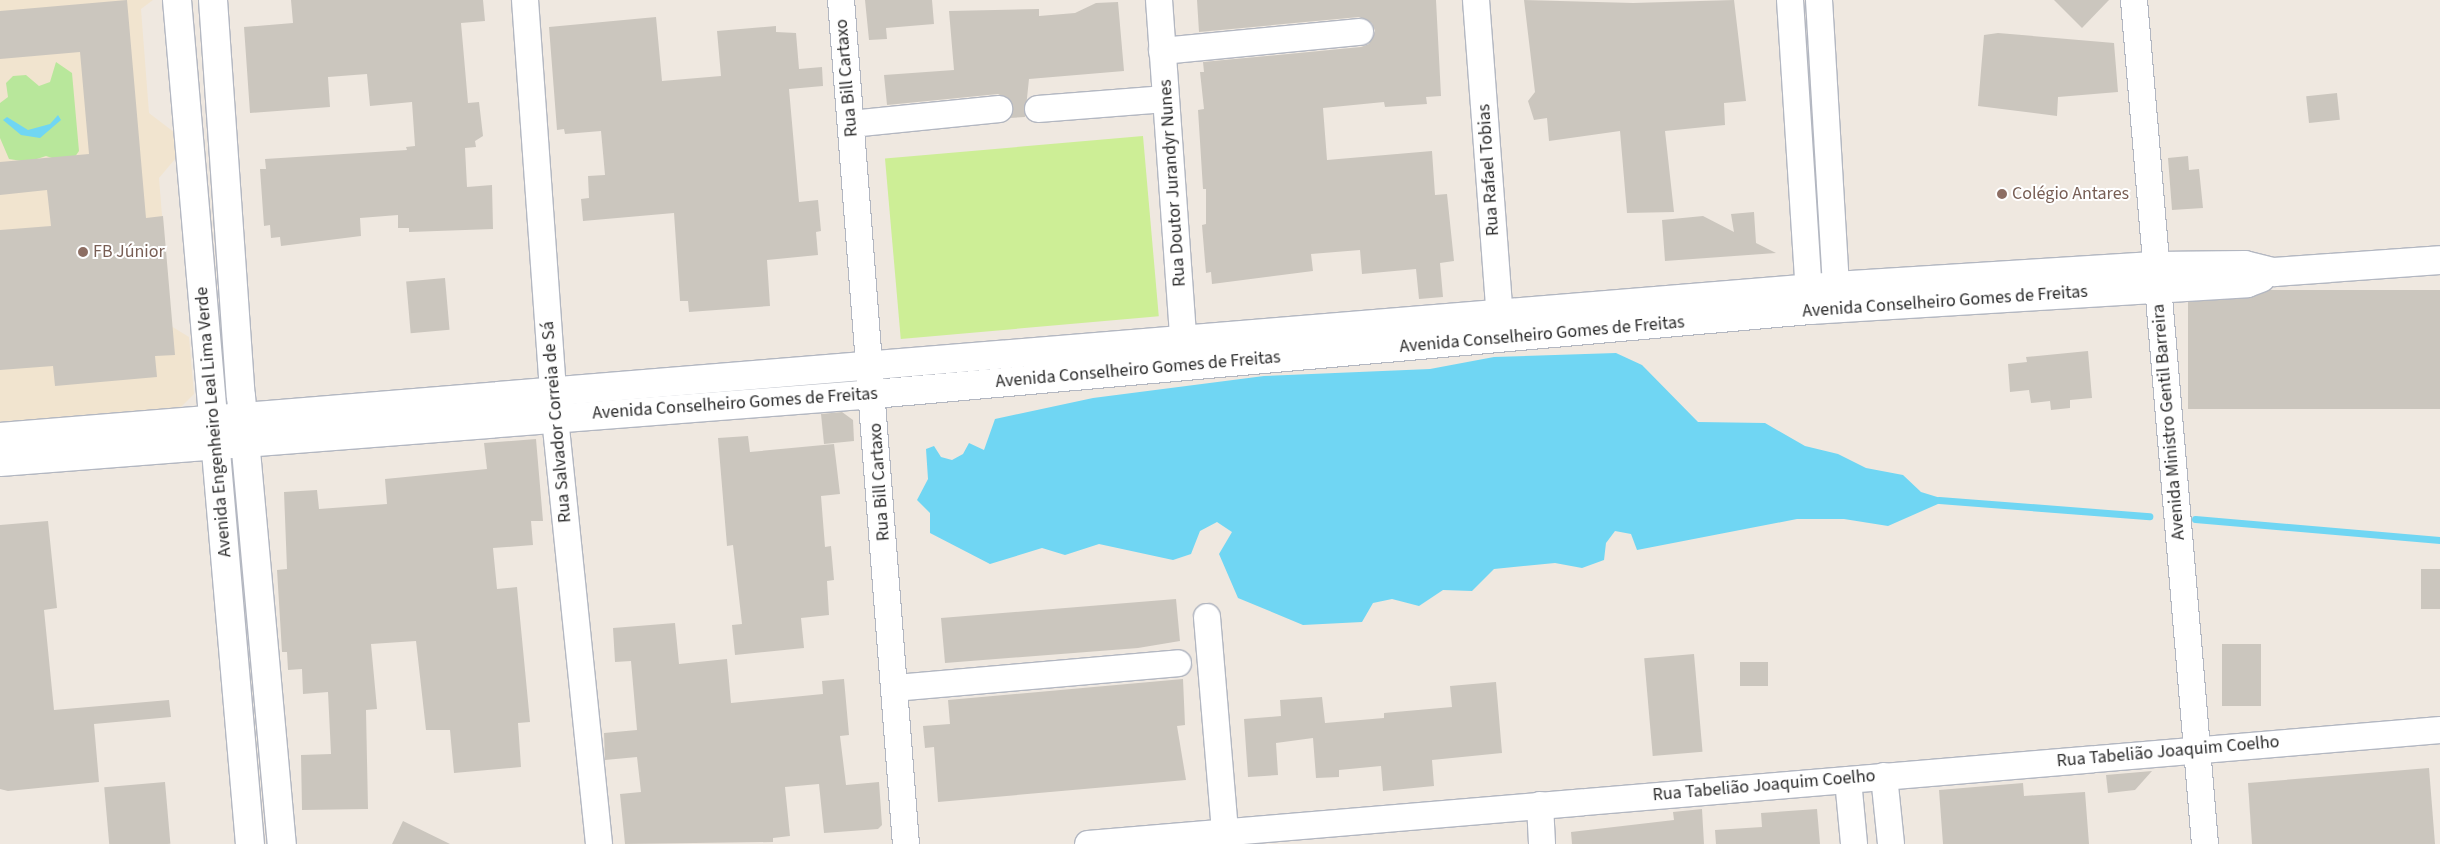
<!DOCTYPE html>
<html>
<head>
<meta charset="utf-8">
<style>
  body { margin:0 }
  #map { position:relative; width:2440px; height:844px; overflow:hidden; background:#efe8e0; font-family:"Source Sans 3",sans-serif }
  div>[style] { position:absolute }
  .education>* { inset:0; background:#f1e4cf }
  .green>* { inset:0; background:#b8e79b }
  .pitch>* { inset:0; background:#cdee96; transform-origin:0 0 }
  .water>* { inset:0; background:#70d6f3 }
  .stream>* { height:7px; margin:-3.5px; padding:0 3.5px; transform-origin:3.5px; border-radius:3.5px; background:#70d6f3 }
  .building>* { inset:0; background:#cbc6be; transform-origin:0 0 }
  .roads { filter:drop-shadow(1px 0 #b3b7c1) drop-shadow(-1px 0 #b3b7c1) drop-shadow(0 1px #b3b7c1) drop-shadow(0 -1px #b3b7c1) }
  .street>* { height:26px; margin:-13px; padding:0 13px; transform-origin:13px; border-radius:13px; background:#fff }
  .secondary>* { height:28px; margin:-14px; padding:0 14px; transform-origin:14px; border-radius:14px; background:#fff }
  .dots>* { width:14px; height:14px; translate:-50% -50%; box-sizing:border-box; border:2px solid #fff; border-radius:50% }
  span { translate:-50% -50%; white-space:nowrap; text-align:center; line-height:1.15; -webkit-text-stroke:4px #fff; paint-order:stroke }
  .street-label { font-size:18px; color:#2d2d2d }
  .education-label { font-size:18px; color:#785e54 }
  .left { translate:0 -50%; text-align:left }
</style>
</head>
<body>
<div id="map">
  <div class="education">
    <div style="clip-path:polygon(0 0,153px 0,141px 9px,149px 113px,179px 136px,181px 152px,159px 178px,171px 326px,189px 337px,194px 394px,175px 413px,0 422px)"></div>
  </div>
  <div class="green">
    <div style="clip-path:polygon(56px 62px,72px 73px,79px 151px,70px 164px,46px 156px,28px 162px,9px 159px,0 138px,0 103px,8px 97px,6px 83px,13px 76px,26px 75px,39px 86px,50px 82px)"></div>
  </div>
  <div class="pitch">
    <div style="left:1143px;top:136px;width:181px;height:259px;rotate:85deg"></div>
  </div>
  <div class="water">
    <div style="clip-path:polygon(58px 115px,61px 120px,40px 138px,21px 135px,3px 120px,7px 117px,28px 130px,50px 124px)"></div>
    <div style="clip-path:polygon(1616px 353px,1642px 365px,1698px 422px,1765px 423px,1805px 446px,1838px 454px,1866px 468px,1903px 475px,1921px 492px,1947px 500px,1888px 526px,1844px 519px,1797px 519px,1637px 550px,1631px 534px,1615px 531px,1606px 543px,1604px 560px,1582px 568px,1555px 563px,1494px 569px,1472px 591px,1443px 590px,1419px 606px,1392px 599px,1373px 603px,1362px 622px,1303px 625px,1238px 598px,1219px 554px,1232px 532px,1217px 522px,1200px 531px,1191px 554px,1173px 560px,1099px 544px,1065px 555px,1042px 548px,990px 564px,930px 533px,930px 513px,917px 500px,928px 479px,926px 449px,934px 446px,941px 457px,952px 460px,963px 454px,969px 443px,984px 450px,995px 419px,1093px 398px,1264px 376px,1430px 369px,1494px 357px)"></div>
  </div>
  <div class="stream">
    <div style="left:1939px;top:500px;width:211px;rotate:4.4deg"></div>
    <div style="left:2195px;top:519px;width:246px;rotate:4.9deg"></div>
  </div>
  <div class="building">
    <div style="clip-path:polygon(127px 0,146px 218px,163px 216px,175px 355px,155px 356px,157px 377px,55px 386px,53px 366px,0 370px,0 230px,51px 226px,47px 190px,0 195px,0 162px,89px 154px,80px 52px,0 59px,0 11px)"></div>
    <div style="clip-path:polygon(291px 0,483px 0,485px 21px,461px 23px,468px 103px,479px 102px,483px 136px,475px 141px,476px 147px,465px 148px,467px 187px,492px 185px,493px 229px,409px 232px,409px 228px,398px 228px,398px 215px,360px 218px,361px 236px,281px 246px,280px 237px,271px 238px,270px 225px,264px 226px,260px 169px,266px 169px,265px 159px,407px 150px,406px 147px,415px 146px,412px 102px,370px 106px,367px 74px,328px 77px,330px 107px,250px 113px,244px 27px,293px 23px)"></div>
    <div style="clip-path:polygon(865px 0,932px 0,934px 24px,886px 28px,887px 39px,869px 40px)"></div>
    <div style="clip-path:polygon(1197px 0,1436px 0,1441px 96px,1426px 97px,1427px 104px,1385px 107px,1384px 102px,1323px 108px,1327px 160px,1432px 151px,1435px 195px,1447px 194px,1454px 261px,1440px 263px,1443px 297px,1419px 299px,1416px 269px,1362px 274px,1360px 250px,1311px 254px,1313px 271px,1212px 284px,1211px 272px,1206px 273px,1202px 225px,1206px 224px,1206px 189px,1203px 189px,1198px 110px,1204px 109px,1200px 72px,1204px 72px,1203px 62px,1361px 47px,1369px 44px,1375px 31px,1372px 23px,1359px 17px,1199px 32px)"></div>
    <div style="clip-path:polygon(1524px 0,1633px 3px,1734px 0,1746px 101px,1724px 103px,1725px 125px,1665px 131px,1674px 212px,1627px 213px,1620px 131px,1549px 141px,1547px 118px,1534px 120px,1528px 101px,1535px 92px)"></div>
    <div style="clip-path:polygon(2054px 0,2109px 0,2082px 28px)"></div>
    <div style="clip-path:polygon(1118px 2px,1124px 71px,1029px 79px,1025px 117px,1010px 118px,1011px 101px,998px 94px,887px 105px,884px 75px,954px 70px,949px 11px,1039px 9px,1039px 16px,1075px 13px,1096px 3px)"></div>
    <div style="clip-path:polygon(656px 17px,662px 81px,721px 76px,717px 31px,776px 26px,776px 32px,796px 33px,799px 69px,822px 67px,823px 86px,789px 89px,799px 202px,818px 200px,821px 231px,816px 232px,818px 255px,767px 260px,770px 306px,689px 312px,688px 301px,680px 301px,674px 213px,583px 221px,581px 199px,589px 198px,588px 176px,605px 175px,601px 131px,565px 134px,564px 129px,557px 130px,549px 27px)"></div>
    <div style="clip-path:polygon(1998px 33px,2114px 43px,2118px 92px,2058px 97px,2057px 116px,1978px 106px,1984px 35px)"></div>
    <div style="left:2337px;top:93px;width:27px;height:31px;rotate:84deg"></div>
    <div style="clip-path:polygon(2188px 156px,2189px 170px,2199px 169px,2203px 208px,2172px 210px,2168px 158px)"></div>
    <div style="clip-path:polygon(1754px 212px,1756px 243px,1776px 253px,1665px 261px,1662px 220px,1703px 216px,1734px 232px,1731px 214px)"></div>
    <div style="left:445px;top:278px;width:52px;height:39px;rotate:85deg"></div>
    <div style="left:2440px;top:290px;width:119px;height:252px;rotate:90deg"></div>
    <div style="clip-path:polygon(2088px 351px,2092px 398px,2070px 400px,2070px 408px,2051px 410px,2050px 401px,2031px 403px,2029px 390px,2010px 392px,2008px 364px,2027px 362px,2026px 357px)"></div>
    <div style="clip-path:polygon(842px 412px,853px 420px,854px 441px,824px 444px,821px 414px)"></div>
    <div style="clip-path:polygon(748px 436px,750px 452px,834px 444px,840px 494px,821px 496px,825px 547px,831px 546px,834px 580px,827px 581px,829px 615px,801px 618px,804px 648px,735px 655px,732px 625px,742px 624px,733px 545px,727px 546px,718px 438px)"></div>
    <div style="clip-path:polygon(536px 439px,543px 521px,531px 521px,533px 545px,493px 548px,497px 589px,517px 587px,530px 722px,518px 723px,521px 767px,454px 773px,450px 730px,426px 730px,416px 641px,371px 644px,377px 709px,366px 710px,368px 809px,302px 810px,301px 755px,331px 754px,328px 692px,303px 694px,302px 669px,288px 670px,287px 652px,282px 652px,277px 570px,287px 569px,284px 492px,317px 490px,319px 509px,387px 504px,385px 479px,487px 469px,484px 443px)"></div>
    <div style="clip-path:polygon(48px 521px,57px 608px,44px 610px,54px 710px,169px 700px,171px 717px,94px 724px,99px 782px,8px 791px,0 789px,0 525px)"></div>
    <div style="left:2421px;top:569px;width:19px;height:40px"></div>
    <div style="clip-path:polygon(1176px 599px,1180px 641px,1138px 648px,945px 663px,941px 618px)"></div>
    <div style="clip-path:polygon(675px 623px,679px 664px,727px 659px,731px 703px,823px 694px,822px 681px,844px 679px,849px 735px,840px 736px,846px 785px,879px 782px,882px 825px,878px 829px,824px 833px,819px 784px,785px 787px,790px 836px,773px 838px,773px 842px,625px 844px,620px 794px,641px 792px,637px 757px,605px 760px,604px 733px,637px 730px,631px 661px,615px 662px,613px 628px)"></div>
    <div style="left:2222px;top:644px;width:39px;height:62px"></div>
    <div style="left:1694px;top:654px;width:98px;height:50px;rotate:85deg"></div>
    <div style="left:1740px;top:662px;width:28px;height:24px"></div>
    <div style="clip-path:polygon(1183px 679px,1185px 725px,1177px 726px,1186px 780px,938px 802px,934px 747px,925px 748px,923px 726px,950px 724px,948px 700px)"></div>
    <div style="clip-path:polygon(1496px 682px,1502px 753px,1432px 760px,1434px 786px,1383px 791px,1381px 766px,1339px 770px,1339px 777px,1316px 778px,1313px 738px,1276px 743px,1278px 775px,1248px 777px,1244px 719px,1281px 716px,1280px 700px,1322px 697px,1325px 723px,1384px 718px,1384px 713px,1452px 707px,1450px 686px)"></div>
    <div style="clip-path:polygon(2429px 768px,2435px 844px,2252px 844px,2248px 783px)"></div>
    <div style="clip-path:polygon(2152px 771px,2135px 790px,2108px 793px,2106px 775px)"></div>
    <div style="left:165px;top:782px;width:62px;height:61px;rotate:85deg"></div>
    <div style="clip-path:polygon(2023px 783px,2024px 796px,2085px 792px,2089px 844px,1943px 844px,1939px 790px)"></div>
    <div style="clip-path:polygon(1702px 809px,1704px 844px,1572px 844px,1571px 832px,1674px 820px,1673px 812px)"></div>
    <div style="clip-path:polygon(1817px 809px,1820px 844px,1716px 844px,1715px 830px,1762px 827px,1761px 813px)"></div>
    <div style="clip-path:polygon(403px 821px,450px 844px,392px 844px)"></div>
  </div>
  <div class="roads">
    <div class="street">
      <div style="left:525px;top:0;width:419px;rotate:85.9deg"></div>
      <div style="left:555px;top:418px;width:428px;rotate:84.1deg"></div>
      <div style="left:841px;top:0;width:846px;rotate:85.6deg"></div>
      <div style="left:1159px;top:0;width:363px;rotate:85.9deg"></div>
      <div style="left:1476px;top:0;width:337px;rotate:85.7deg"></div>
      <div style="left:1790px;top:0;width:311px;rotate:86.3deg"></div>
      <div style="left:1819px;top:0;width:308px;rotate:86.6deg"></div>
      <div style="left:2134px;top:0;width:847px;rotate:85.19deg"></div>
      <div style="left:1162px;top:51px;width:199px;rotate:-5.5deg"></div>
      <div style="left:1038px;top:109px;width:128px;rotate:-4.5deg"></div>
      <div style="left:851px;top:124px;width:149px;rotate:-5.8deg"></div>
      <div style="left:1207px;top:617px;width:217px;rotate:85.2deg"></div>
      <div style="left:895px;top:688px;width:284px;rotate:-5deg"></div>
      <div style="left:1884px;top:776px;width:68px;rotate:84.1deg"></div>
      <div style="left:1848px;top:780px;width:64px;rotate:84.6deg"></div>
      <div style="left:1540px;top:805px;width:39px;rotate:87deg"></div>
      <div style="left:1088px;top:844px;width:1357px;rotate:-4.82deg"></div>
    </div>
    <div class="secondary">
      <div style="left:177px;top:0;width:847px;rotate:85.06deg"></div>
      <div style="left:213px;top:0;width:397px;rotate:86deg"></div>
      <div style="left:241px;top:396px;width:450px;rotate:84.8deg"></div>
      <div style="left:0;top:437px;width:1841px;rotate:-4.7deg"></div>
      <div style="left:1835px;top:286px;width:323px;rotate:-3.6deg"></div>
      <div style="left:2157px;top:266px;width:88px;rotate:-0.7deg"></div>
      <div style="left:2245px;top:265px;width:30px;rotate:14deg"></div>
      <div style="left:2274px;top:272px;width:166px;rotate:-4.1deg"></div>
      <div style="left:0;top:462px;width:877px;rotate:-4.45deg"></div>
      <div style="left:874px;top:394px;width:940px;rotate:-5.13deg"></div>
      <div style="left:1810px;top:310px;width:438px;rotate:-3.5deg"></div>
      <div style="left:2247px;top:283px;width:15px;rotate:-20deg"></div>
    </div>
  </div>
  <div class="dots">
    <div style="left:2002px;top:194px;background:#8d6e63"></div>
    <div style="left:83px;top:252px;background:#8d6e63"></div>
  </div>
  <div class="street-label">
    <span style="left:847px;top:78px;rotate:-95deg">Rua Bill Cartaxo</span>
    <span style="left:1489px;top:170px;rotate:-94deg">Rua Rafael Tobias</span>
    <span style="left:1173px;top:183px;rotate:-94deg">Rua Doutor Jurandyr Nunes</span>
    <span style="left:1945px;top:302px;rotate:-4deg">Avenida Conselheiro Gomes de Freitas</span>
    <span style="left:1542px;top:335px;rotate:-5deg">Avenida Conselheiro Gomes de Freitas</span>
    <span style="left:1138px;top:370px;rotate:-5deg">Avenida Conselheiro Gomes de Freitas</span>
    <span style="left:735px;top:404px;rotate:-4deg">Avenida Conselheiro Gomes de Freitas</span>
    <span style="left:214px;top:422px;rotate:-95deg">Avenida Engenheiro Leal Lima Verde</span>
    <span style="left:557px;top:422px;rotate:-95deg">Rua Salvador Correia de Sá</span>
    <span style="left:2169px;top:422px;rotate:-95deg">Avenida Ministro Gentil Barreira</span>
    <span style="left:880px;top:482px;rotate:-94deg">Rua Bill Cartaxo</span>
    <span style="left:2168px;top:752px;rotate:-5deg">Rua Tabelião Joaquim Coelho</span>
    <span style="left:1764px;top:786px;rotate:-5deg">Rua Tabelião Joaquim Coelho</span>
  </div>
  <div class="education-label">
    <span class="left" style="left:2012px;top:194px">Colégio Antares</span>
    <span class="left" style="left:93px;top:252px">FB Júnior</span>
  </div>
</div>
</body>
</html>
